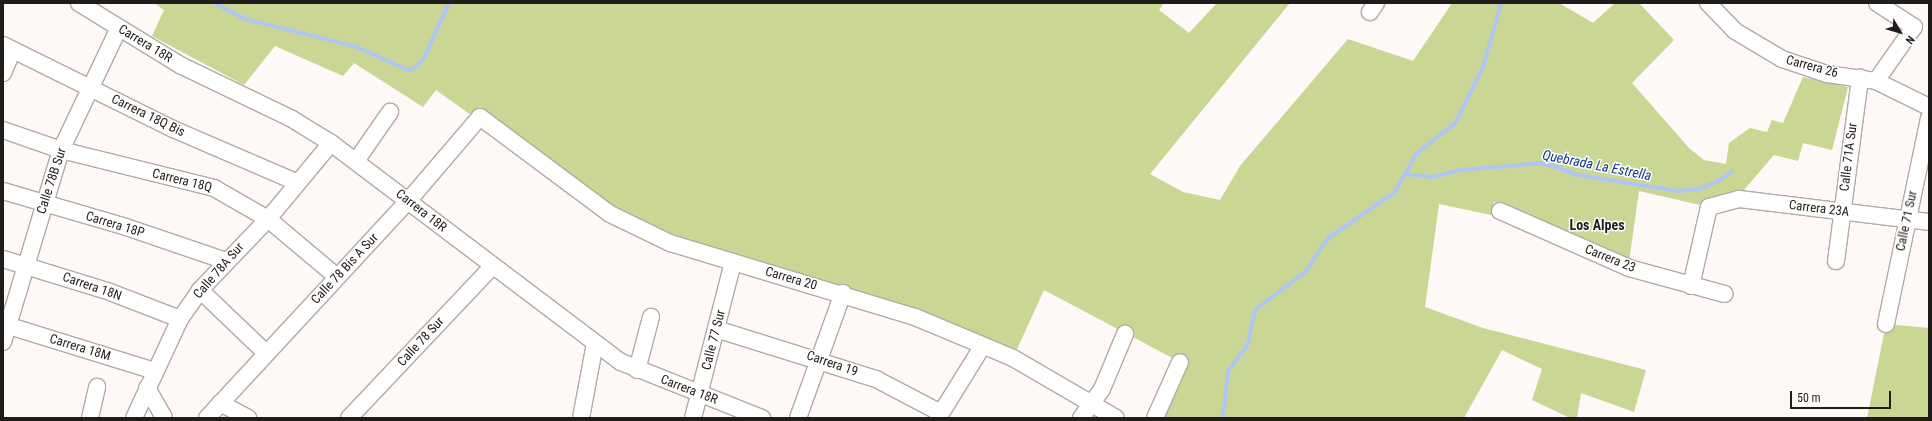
<!DOCTYPE html>
<html>
<head>
<meta charset="utf-8">
<style>
  body { margin:0 }
  #map { position:relative; width:1932px; height:421px; overflow:hidden; background:#fef8f6; font-family:"Roboto Condensed",sans-serif }
  div>[style] { position:absolute }
  .green>* { inset:0; background:#cad693 }
  .stream>* { height:4px; margin:-2px; padding:0 2px; transform-origin:2px; border-radius:2px; background:#adc6f3 }
  .roads { filter:drop-shadow(1px 0 #b3aaa6) drop-shadow(-1px 0 #b3aaa6) drop-shadow(0 1px #b3aaa6) drop-shadow(0 -1px #b3aaa6) }
  .minor>* { height:16px; margin:-8px; padding:0 8px; transform-origin:8px; border-radius:8px; background:#fff }
  span { translate:-50% -50%; white-space:nowrap; text-align:center; line-height:1.15; -webkit-text-stroke:3px #fff; paint-order:stroke }
  .street-label { font-size:13px; color:#1f1c1a }
  .water-label { font-size:14px; color:#10388c; font-style:italic }
  .neighbourhood-label { font-size:14px; color:#1f1c1a; font-weight:700 }
  .frame { position:absolute; inset:0; border:4px solid #1f1c1a; pointer-events:none }
  .north { position:absolute; left:1880px; top:12px; width:40px; height:40px; -webkit-text-stroke:3px #fff; paint-order:stroke; rotate:128deg; font-size:11px; font-weight:700; line-height:16px; text-align:center; color:#1f1c1a }
  .north::after { content:''; display:block; margin:auto; width:14px; height:18px; background:#1f1c1a; clip-path:polygon(50% 0,100% 100%,50% 72%,0 100%) }
  .scale { position:absolute; left:1790px; top:391px; width:101px; height:18px; box-sizing:border-box; border:2px solid #1f1c1a; border-top:0; padding-left:5px; font-size:12px; line-height:14px; white-space:nowrap; color:#1f1c1a; -webkit-text-stroke:3px #fff; paint-order:stroke }
</style>
</head>
<body>
<div id="map">
  <div class="green">
    <div style="clip-path:polygon(154px 3px,1164px 3px,1159px 10px,1189px 33px,1217px 3px,1290px 3px,1150px 174px,1183px 192px,1220px 200px,1240px 166px,1348px 39px,1413px 61px,1452px 3px,1559px 3px,1593px 23px,1615px 3px,1639px 3px,1674px 40px,1632px 83px,1689px 148px,1704px 160px,1726px 164px,1729px 143px,1750px 128px,1767px 132px,1772px 120px,1783px 123px,1803px 77px,1848px 87px,1832px 150px,1803px 143px,1798px 161px,1774px 155px,1743px 191px,1709px 207px,1639px 191px,1629px 262px,1494px 202px,1491px 215px,1439px 204px,1425px 307px,1483px 328px,1646px 370px,1634px 412px,1581px 393px,1577px 418px,1570px 418px,1532px 400px,1542px 369px,1502px 350px,1464px 418px,1151px 418px,1180px 362px,1044px 290px,1013px 358px,733px 262px,610px 214px,436px 90px,423px 107px,354px 63px,343px 76px,275px 46px,244px 85px,152px 36px,164px 10px)"></div>
    <div style="clip-path:polygon(1886px 324px,1929px 328px,1929px 418px,1867px 418px)"></div>
  </div>
  <div class="stream">
    <div style="left:214px;top:3px;width:35px;rotate:27deg"></div>
    <div style="left:245px;top:19px;width:115px;rotate:14deg"></div>
    <div style="left:357px;top:47px;width:56px;rotate:24.3deg"></div>
    <div style="left:408px;top:70px;width:7px;rotate:-16deg"></div>
    <div style="left:415px;top:68px;width:13px;rotate:-48deg"></div>
    <div style="left:424px;top:58px;width:60px;rotate:-65.6deg"></div>
    <div style="left:1405px;top:174px;width:27px;rotate:6deg"></div>
    <div style="left:1432px;top:177px;width:30px;rotate:-14deg"></div>
    <div style="left:1461px;top:170px;width:81px;rotate:-4.9deg"></div>
    <div style="left:1542px;top:163px;width:38px;rotate:18deg"></div>
    <div style="left:1578px;top:175px;width:101px;rotate:9.1deg"></div>
    <div style="left:1678px;top:191px;width:20px;rotate:-6deg"></div>
    <div style="left:1698px;top:189px;width:20px;rotate:-20deg"></div>
    <div style="left:1717px;top:182px;width:19px;rotate:-36deg"></div>
    <div style="left:1223px;top:418px;width:47px;rotate:-83.9deg"></div>
    <div style="left:1228px;top:371px;width:31px;rotate:-53deg"></div>
    <div style="left:1247px;top:346px;width:37px;rotate:-77deg"></div>
    <div style="left:1255px;top:310px;width:64px;rotate:-37.4deg"></div>
    <div style="left:1306px;top:271px;width:40px;rotate:-56deg"></div>
    <div style="left:1328px;top:238px;width:80px;rotate:-34.3deg"></div>
    <div style="left:1394px;top:193px;width:46px;rotate:-60.1deg"></div>
    <div style="left:1417px;top:153px;width:50px;rotate:-38.5deg"></div>
    <div style="left:1456px;top:122px;width:61px;rotate:-63.9deg"></div>
    <div style="left:1483px;top:67px;width:66px;rotate:-74.3deg"></div>
  </div>
  <div class="roads">
    <div class="minor">
      <div style="left:79px;top:3px;width:119px;rotate:31.5deg"></div>
      <div style="left:180px;top:65px;width:124px;rotate:25.7deg"></div>
      <div style="left:292px;top:119px;width:46px;rotate:31.6deg"></div>
      <div style="left:331px;top:143px;width:363px;rotate:37.1deg"></div>
      <div style="left:621px;top:362px;width:152px;rotate:21.7deg"></div>
      <div style="left:1708px;top:3px;width:39px;rotate:46deg"></div>
      <div style="left:1735px;top:31px;width:55px;rotate:30.8deg"></div>
      <div style="left:1782px;top:59px;width:47px;rotate:18.4deg"></div>
      <div style="left:1827px;top:74px;width:49px;rotate:8.1deg"></div>
      <div style="left:1876px;top:81px;width:59px;rotate:26.1deg"></div>
      <div style="left:1370px;top:12px;width:11px;rotate:-56deg"></div>
      <div style="left:3px;top:45px;width:190px;rotate:26.3deg"></div>
      <div style="left:173px;top:129px;width:134px;rotate:23.3deg"></div>
      <div style="left:3px;top:73px;width:25px;rotate:-67deg"></div>
      <div style="left:1876px;top:81px;width:66px;rotate:-54.9deg"></div>
      <div style="left:1914px;top:27px;width:44px;rotate:-147deg"></div>
      <div style="left:3px;top:130px;width:61px;rotate:19deg"></div>
      <div style="left:61px;top:150px;width:158px;rotate:13.9deg"></div>
      <div style="left:214px;top:188px;width:62px;rotate:29.9deg"></div>
      <div style="left:268px;top:219px;width:90px;rotate:40deg"></div>
      <div style="left:356px;top:161px;width:60px;rotate:-55.2deg"></div>
      <div style="left:3px;top:191px;width:128px;rotate:16.3deg"></div>
      <div style="left:126px;top:227px;width:106px;rotate:18.8deg"></div>
      <div style="left:1500px;top:211px;width:141px;rotate:23.8deg"></div>
      <div style="left:1629px;top:268px;width:99px;rotate:15.2deg"></div>
      <div style="left:3px;top:259px;width:112px;rotate:17.1deg"></div>
      <div style="left:110px;top:292px;width:75px;rotate:21.1deg"></div>
      <div style="left:1836px;top:261px;width:185px;rotate:-82.5deg"></div>
      <div style="left:1691px;top:286px;width:81px;rotate:-77.2deg"></div>
      <div style="left:1709px;top:207px;width:31px;rotate:-15deg"></div>
      <div style="left:1739px;top:199px;width:191px;rotate:6.9deg"></div>
      <div style="left:200px;top:290px;width:91px;rotate:43.7deg"></div>
      <div style="left:1886px;top:324px;width:210px;rotate:-78.2deg"></div>
      <div style="left:6px;top:325px;width:156px;rotate:17.2deg"></div>
      <div style="left:716px;top:329px;width:168px;rotate:17.4deg"></div>
      <div style="left:876px;top:379px;width:73px;rotate:27.6deg"></div>
      <div style="left:3px;top:342px;width:201px;rotate:-73.2deg"></div>
      <div style="left:61px;top:150px;width:135px;rotate:-64.6deg"></div>
      <div style="left:637px;top:370px;width:55px;rotate:-75.2deg"></div>
      <div style="left:147px;top:388px;width:34px;rotate:60deg"></div>
      <div style="left:220px;top:403px;width:32px;rotate:28deg"></div>
      <div style="left:90px;top:418px;width:32px;rotate:-77deg"></div>
      <div style="left:134px;top:418px;width:109px;rotate:-65.1deg"></div>
      <div style="left:180px;top:319px;width:35px;rotate:-55deg"></div>
      <div style="left:200px;top:290px;width:98px;rotate:-46.2deg"></div>
      <div style="left:268px;top:219px;width:99px;rotate:-50.3deg"></div>
      <div style="left:207px;top:418px;width:297px;rotate:-47.2deg"></div>
      <div style="left:409px;top:200px;width:109px;rotate:-49.5deg"></div>
      <div style="left:480px;top:117px;width:162px;rotate:36.7deg"></div>
      <div style="left:610px;top:214px;width:67px;rotate:25.8deg"></div>
      <div style="left:670px;top:243px;width:256px;rotate:16.8deg"></div>
      <div style="left:915px;top:317px;width:106px;rotate:22.7deg"></div>
      <div style="left:1013px;top:358px;width:119px;rotate:30.2deg"></div>
      <div style="left:349px;top:418px;width:208px;rotate:-46.6deg"></div>
      <div style="left:581px;top:418px;width:76px;rotate:-79.4deg"></div>
      <div style="left:693px;top:418px;width:161px;rotate:-75.6deg"></div>
      <div style="left:798px;top:418px;width:133px;rotate:-70.2deg"></div>
      <div style="left:938px;top:418px;width:84px;rotate:-58.2deg"></div>
      <div style="left:1081px;top:418px;width:36px;rotate:-54deg"></div>
      <div style="left:1102px;top:389px;width:60px;rotate:-67.3deg"></div>
      <div style="left:1155px;top:418px;width:61px;rotate:-65.9deg"></div>
    </div>
  </div>
  <div class="street-label">
    <span style="left:145px;top:44px;rotate:31deg">Carrera 18R</span>
    <span style="left:1812px;top:67px;rotate:15deg">Carrera 26</span>
    <span style="left:148px;top:116px;rotate:26deg">Carrera 18Q Bis</span>
    <span style="left:1849px;top:157px;rotate:-83deg">Calle 71A Sur</span>
    <span style="left:52px;top:181px;rotate:-72deg">Calle 78B Sur</span>
    <span style="left:182px;top:181px;rotate:14deg">Carrera 18Q</span>
    <span style="left:1819px;top:209px;rotate:7deg">Carrera 23A</span>
    <span style="left:421px;top:211px;rotate:38deg">Carrera 18R</span>
    <span style="left:1907px;top:221px;rotate:-78deg">Calle 71 Sur</span>
    <span style="left:115px;top:225px;rotate:17deg">Carrera 18P</span>
    <span style="left:1610px;top:259px;rotate:22deg">Carrera 23</span>
    <span style="left:345px;top:269px;rotate:-47deg">Calle 78 Bis A Sur</span>
    <span style="left:219px;top:271px;rotate:-49deg">Calle 78A Sur</span>
    <span style="left:791px;top:279px;rotate:16deg">Carrera 20</span>
    <span style="left:92px;top:287px;rotate:19deg">Carrera 18N</span>
    <span style="left:714px;top:340px;rotate:-76deg">Calle 77 Sur</span>
    <span style="left:421px;top:342px;rotate:-47deg">Calle 78 Sur</span>
    <span style="left:80px;top:348px;rotate:17deg">Carrera 18M</span>
    <span style="left:832px;top:364px;rotate:19deg">Carrera 19</span>
    <span style="left:689px;top:390px;rotate:21deg">Carrera 18R</span>
  </div>
  <div class="water-label">
    <span style="left:1597px;top:165px;rotate:11deg">Quebrada La Estrella</span>
  </div>
  <div class="neighbourhood-label">
    <span style="left:1597px;top:225px">Los Alpes</span>
  </div>
  <div class="frame"></div>
  <div class="north">N</div>
  <div class="scale">50 m</div>
</div>
</body>
</html>
